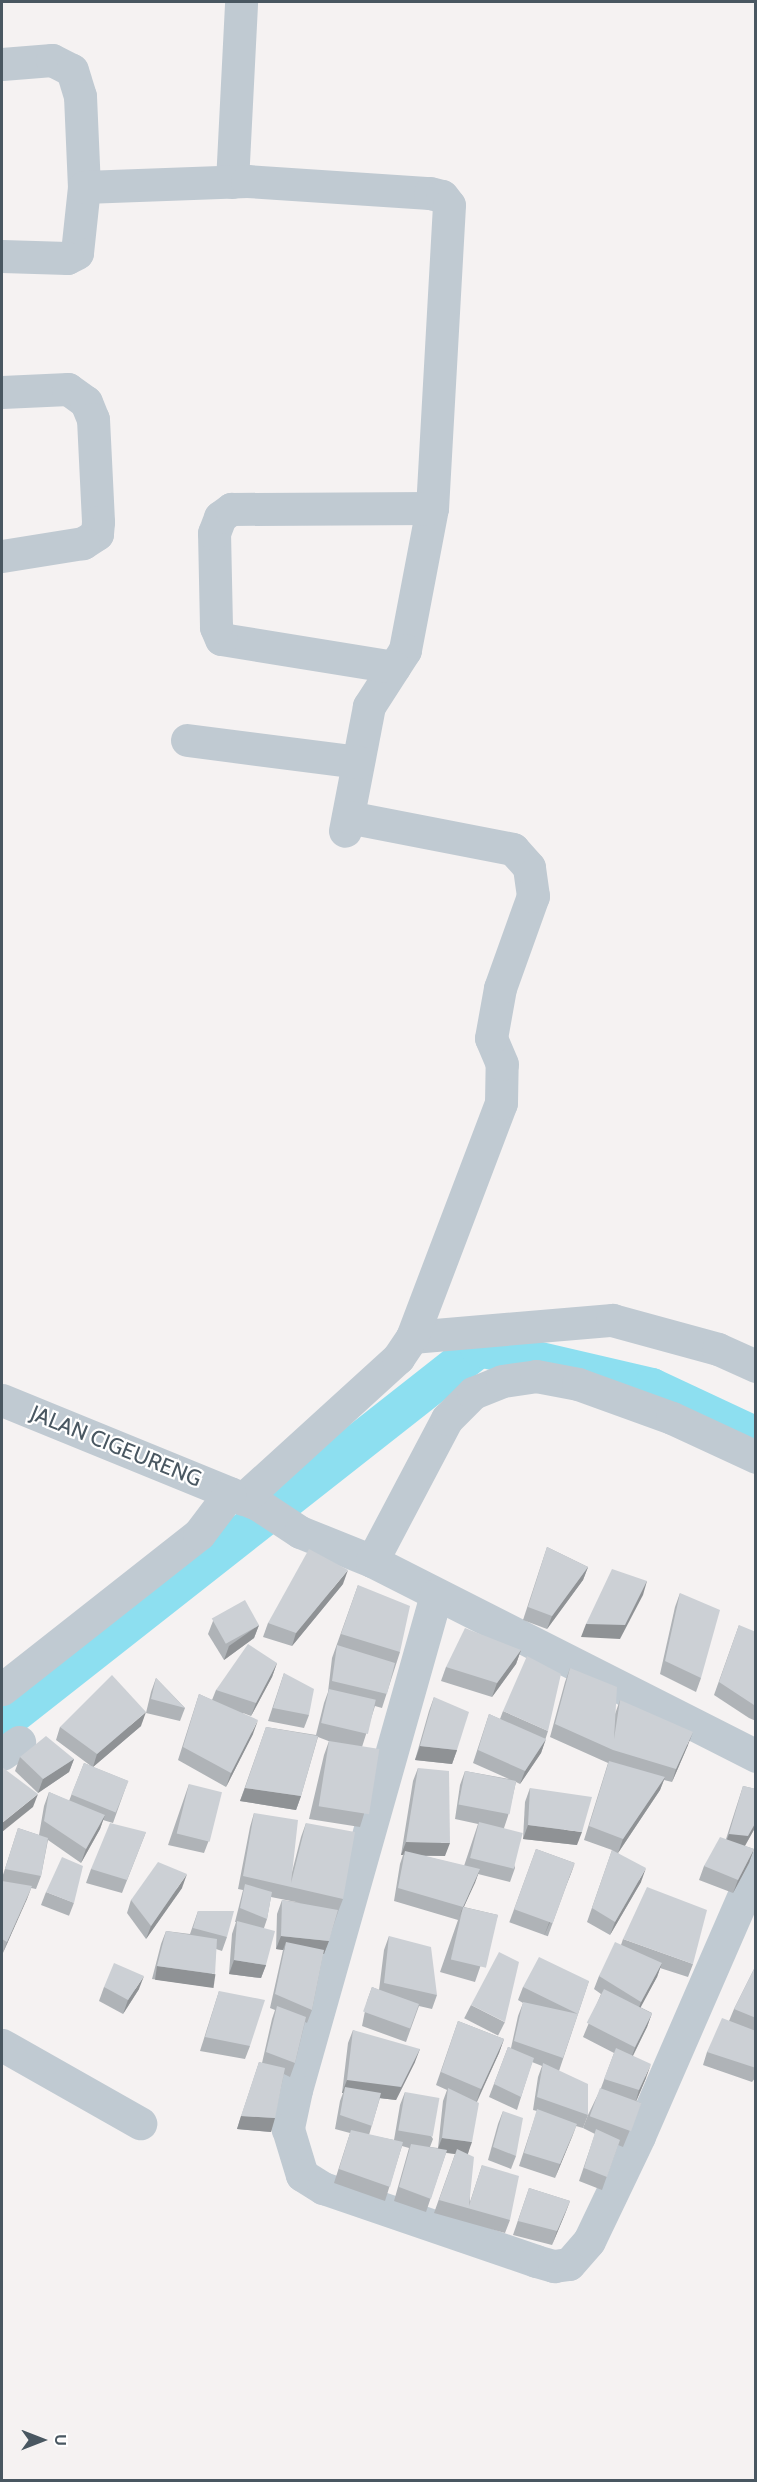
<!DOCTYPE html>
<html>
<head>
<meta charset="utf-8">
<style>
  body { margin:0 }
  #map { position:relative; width:757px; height:2482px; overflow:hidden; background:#f5f2f2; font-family:Cabin,sans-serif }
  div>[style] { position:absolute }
  .canal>* { height:39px; margin:-19.5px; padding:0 19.5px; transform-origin:19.5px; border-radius:19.5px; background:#8ddff0 }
  .minor>* { height:33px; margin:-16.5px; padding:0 16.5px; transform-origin:16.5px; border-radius:16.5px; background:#c0cad2 }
  .wall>* { inset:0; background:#afb3b7; transform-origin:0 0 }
  .shaded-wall>* { inset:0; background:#8f9295; transform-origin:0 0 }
  .building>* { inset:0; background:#ccd0d5; transform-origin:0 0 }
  span { translate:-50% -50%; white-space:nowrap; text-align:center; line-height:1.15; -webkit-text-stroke:4.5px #fff; paint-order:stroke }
  .street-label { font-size:22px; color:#495761 }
  .frame { position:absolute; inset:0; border:3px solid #495761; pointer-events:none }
  .north { position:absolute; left:12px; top:2410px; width:60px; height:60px; -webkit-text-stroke:4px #fff; paint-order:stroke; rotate:90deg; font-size:16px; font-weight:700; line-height:24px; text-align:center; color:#495761 }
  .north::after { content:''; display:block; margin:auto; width:21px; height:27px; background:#495761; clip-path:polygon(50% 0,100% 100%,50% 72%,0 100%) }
</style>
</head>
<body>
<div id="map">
  <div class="canal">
    <div style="left:2px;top:1722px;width:607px;rotate:-38.17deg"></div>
    <div style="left:479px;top:1347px;width:177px;rotate:13.1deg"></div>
    <div style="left:651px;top:1387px;width:116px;rotate:25deg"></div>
  </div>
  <div class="minor">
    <div style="left:2px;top:64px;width:50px;rotate:-4.6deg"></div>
    <div style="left:52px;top:60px;width:22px;rotate:27deg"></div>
    <div style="left:72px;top:70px;width:27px;rotate:73deg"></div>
    <div style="left:80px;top:96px;width:91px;rotate:87.5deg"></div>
    <div style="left:84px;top:187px;width:66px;rotate:96.1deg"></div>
    <div style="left:77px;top:253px;width:11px;rotate:153deg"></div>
    <div style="left:67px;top:258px;width:65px;rotate:-178.2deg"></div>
    <div style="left:232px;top:182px;width:180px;rotate:-87.1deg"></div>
    <div style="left:84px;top:187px;width:163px;rotate:-2.1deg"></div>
    <div style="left:247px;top:181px;width:183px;rotate:3.8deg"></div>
    <div style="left:430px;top:193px;width:12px;rotate:14deg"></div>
    <div style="left:442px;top:196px;width:11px;rotate:52deg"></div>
    <div style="left:449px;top:205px;width:303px;rotate:93.2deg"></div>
    <div style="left:432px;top:508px;width:145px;rotate:100.8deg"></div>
    <div style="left:405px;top:650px;width:67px;rotate:122.7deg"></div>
    <div style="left:369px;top:706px;width:127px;rotate:100.9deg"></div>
    <div style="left:2px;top:392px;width:66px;rotate:-2.6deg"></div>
    <div style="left:68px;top:389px;width:22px;rotate:36deg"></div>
    <div style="left:86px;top:402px;width:18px;rotate:68deg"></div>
    <div style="left:93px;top:419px;width:103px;rotate:87.2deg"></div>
    <div style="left:98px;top:522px;width:12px;rotate:95deg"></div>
    <div style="left:97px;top:534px;width:17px;rotate:147deg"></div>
    <div style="left:83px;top:543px;width:82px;rotate:170.9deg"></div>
    <div style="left:394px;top:667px;width:175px;rotate:-170.8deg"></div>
    <div style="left:221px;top:639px;width:13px;rotate:-113deg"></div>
    <div style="left:216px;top:627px;width:94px;rotate:-91.2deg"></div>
    <div style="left:214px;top:533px;width:17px;rotate:-69deg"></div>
    <div style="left:220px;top:517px;width:14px;rotate:-36deg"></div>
    <div style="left:231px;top:509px;width:201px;rotate:-0.3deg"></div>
    <div style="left:187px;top:740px;width:172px;rotate:7.3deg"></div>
    <div style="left:412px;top:1337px;width:201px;rotate:-4.9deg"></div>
    <div style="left:612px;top:1320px;width:110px;rotate:15.3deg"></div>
    <div style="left:718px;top:1349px;width:42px;rotate:24.1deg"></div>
    <div style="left:2px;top:1400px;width:278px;rotate:22.2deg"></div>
    <div style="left:259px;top:1505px;width:49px;rotate:33.4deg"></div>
    <div style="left:300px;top:1532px;width:78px;rotate:21.9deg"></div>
    <div style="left:372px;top:1561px;width:431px;rotate:26.9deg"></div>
    <div style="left:243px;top:1499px;width:210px;rotate:-42.3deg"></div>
    <div style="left:398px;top:1358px;width:25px;rotate:-56deg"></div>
    <div style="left:412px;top:1337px;width:250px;rotate:-69.2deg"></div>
    <div style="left:501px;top:1103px;width:39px;rotate:-89deg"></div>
    <div style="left:502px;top:1064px;width:28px;rotate:-113deg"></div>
    <div style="left:491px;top:1038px;width:51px;rotate:-79.8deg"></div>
    <div style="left:500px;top:988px;width:98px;rotate:-70.3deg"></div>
    <div style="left:533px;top:896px;width:29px;rotate:-98deg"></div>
    <div style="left:529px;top:867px;width:24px;rotate:-132deg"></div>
    <div style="left:513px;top:849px;width:168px;rotate:-169deg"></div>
    <div style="left:372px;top:1561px;width:161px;rotate:-62.2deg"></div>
    <div style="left:447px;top:1419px;width:37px;rotate:-45deg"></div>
    <div style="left:473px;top:1393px;width:31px;rotate:-22deg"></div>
    <div style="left:502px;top:1381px;width:34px;rotate:-8deg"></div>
    <div style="left:536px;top:1376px;width:43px;rotate:10.8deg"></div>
    <div style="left:578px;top:1384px;width:100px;rotate:19.9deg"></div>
    <div style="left:672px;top:1418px;width:93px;rotate:24.9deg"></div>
    <div style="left:436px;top:1595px;width:514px;rotate:105.79deg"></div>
    <div style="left:296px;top:2090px;width:40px;rotate:102deg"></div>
    <div style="left:288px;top:2129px;width:48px;rotate:73.1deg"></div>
    <div style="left:302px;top:2175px;width:25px;rotate:32deg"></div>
    <div style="left:323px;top:2188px;width:225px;rotate:18.9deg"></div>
    <div style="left:536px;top:2261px;width:19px;rotate:16deg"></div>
    <div style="left:554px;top:2266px;width:15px;rotate:-8deg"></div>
    <div style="left:569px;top:2264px;width:30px;rotate:-49deg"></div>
    <div style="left:589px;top:2241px;width:116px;rotate:-64.5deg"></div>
    <div style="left:639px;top:2136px;width:293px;rotate:-66.5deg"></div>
    <div style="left:2px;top:1689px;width:251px;rotate:-38.2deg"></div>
    <div style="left:199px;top:1534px;width:51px;rotate:-52.9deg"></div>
    <div style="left:2px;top:1754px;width:21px;rotate:-35deg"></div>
    <div style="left:2px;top:2045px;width:159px;rotate:29.5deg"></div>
  </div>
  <div class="wall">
    <div style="clip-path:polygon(547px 1547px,588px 1567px,583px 1580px,547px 1629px,523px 1620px)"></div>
    <div style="clip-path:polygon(343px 1584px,292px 1646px,263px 1637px,268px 1623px)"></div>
    <div style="clip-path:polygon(358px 1585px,400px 1652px,382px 1708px,375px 1706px,362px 1747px,364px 1814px,360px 1827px,309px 1819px,324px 1755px,329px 1741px,331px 1742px,318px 1737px,301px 1796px,296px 1810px,240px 1801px,266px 1727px,316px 1735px,324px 1703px,328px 1692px,332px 1658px)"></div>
    <div style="clip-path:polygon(680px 1593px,701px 1678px,696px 1692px,660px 1674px,675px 1607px)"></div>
    <div style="clip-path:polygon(213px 1621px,259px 1625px,254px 1638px,224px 1660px,208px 1634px)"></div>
    <div style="clip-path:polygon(739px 1625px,756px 1702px,756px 1721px,749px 1718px,714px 1695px)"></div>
    <div style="clip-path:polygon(521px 1650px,516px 1664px,492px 1697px,441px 1681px,446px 1667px)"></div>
    <div style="clip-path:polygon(277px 1663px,272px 1677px,251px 1716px,243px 1713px,253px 1734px,226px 1787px,178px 1760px,199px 1694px,212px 1700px,216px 1690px)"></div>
    <div style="clip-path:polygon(570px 1668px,615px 1714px,620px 1700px,688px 1745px,672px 1782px,664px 1780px,660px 1790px,618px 1853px,641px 1882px,610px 1935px,587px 1922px,612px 1850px,584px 1840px,608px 1763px,550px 1737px,565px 1682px)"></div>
    <div style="clip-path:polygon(284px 1673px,309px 1715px,304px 1728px,268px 1721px)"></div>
    <div style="clip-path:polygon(156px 1678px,185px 1708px,180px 1721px,146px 1713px,151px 1692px)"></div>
    <div style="clip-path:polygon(434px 1697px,457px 1750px,452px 1764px,415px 1760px,429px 1711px)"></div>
    <div style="clip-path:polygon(503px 1711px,548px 1731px,541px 1753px,520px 1784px,516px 1782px,508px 1816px,504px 1828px,515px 1868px,510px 1882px,478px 1874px,464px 1907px,498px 1915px,475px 1982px,440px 1972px,458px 1920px,394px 1901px,400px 1864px,403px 1855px,401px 1855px,413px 1781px,418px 1768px,445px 1856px,424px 1856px,464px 1866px,478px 1824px,455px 1819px,460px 1785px,465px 1771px,509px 1779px,473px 1763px,489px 1714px,500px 1719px)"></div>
    <div style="clip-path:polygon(141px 1726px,93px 1767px,128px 1781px,113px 1823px,103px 1820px,100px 1829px,81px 1863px,48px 1840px,41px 1876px,36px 1889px,31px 1888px,2px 1955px,2px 1878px,18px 1828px,39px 1835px,44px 1806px,49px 1792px,69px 1801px,84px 1763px,91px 1766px,56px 1740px,60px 1727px)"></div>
    <div style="clip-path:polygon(20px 1757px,74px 1759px,69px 1772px,38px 1793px,15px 1771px)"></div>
    <div style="clip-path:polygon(189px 1784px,209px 1840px,204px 1853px,168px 1845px)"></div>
    <div style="clip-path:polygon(743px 1786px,756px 1789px,756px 1826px,745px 1846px,754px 1849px,749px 1863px,733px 1893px,699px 1880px,704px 1866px,726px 1839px)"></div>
    <div style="clip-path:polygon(530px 1788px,577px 1845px,523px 1839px,525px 1802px)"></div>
    <div style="clip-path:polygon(254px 1813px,292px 1872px,301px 1837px,306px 1823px,343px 1899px,338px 1912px,324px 1954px,323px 1954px,312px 2010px,307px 2023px,305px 2022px,295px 2063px,290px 2077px,284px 2074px,271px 2132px,237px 2129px,259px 2062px,262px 2063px,272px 2019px,275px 2010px,270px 2008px,283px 1950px,276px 1949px,277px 1914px,282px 1900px,301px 1903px,271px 1897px,267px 1919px,264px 1928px,266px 1965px,261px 1978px,229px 1974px,232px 1934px,236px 1922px,235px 1922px,243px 1890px,238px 1889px,250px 1827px)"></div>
    <div style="clip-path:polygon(146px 1832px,122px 1893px,86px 1883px,91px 1869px)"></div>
    <div style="left:536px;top:1849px;width:41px;height:78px;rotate:20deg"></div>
    <div style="clip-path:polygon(182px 1888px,146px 1939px,127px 1913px,131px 1900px)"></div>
    <div style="left:46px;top:1892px;width:30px;height:14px;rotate:21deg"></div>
    <div style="clip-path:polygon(198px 1911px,227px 1937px,222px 1951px,216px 1949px,210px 1987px,152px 1979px,161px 1944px,166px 1931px,190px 1934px)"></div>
    <div style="clip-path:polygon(389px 1936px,437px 1995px,432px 2009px,419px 2006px,406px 2042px,362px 2026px,367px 2001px,372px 1987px,379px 1990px,384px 1950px)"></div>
    <div style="clip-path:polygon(623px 1939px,693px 1964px,688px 1977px,660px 1968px,657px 1977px,640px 2007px,652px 2013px,647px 2027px,633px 2056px,646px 2078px,636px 2101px,641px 2103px,623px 2147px,618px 2145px,602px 2190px,579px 2181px,595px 2134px,583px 2128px,588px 2115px,601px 2088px,614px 2053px,583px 2037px,601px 1994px,594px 1989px,599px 1976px,621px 1945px)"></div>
    <div style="clip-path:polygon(756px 1965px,756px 2077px,752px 2082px,703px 2065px,707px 2052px,729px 2021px,734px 2009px)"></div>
    <div style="clip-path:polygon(589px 1981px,559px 2071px,588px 2115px,583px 2128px,576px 2126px,555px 2178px,519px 2166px,537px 2111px,533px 2110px,538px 2077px,542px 2066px,532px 2062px,517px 2110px,489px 2097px,508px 2047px,511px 2048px,518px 2016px,523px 2003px,518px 2000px,523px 1987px)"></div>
    <div style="clip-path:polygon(104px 1987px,139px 1989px,123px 2014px,99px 2001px)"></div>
    <div style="clip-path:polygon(219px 1991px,250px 2046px,245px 2059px,200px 2051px)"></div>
    <div style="left:471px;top:2005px;width:38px;height:15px;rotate:27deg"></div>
    <div style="clip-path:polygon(458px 2021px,504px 2039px,499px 2053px,477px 2102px,468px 2154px,470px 2202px,482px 2165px,510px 2220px,505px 2233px,434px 2213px,455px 2154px,446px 2153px,426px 2212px,394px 2201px,409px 2148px,402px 2146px,385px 2201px,334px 2183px,350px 2133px,335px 2129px,340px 2101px,343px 2093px,342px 2093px,348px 2043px,353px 2030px,415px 2062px,396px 2100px,380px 2098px,369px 2135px,394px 2140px,400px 2105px,405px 2092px,433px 2139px,430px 2147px,438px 2148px,443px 2101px,447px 2090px,436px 2085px)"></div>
    <div style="clip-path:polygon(503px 2111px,516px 2156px,511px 2169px,488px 2160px,498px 2124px)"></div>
    <div style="clip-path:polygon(529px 2188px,570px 2201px,552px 2245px,513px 2235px)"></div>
  </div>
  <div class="shaded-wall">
    <div style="clip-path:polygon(588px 1567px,583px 1580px,547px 1629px,552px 1616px)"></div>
    <div style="clip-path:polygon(348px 1570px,343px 1584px,292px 1646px,296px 1633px)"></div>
    <div style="clip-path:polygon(647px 1581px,643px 1595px,620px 1639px,581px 1637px,586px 1624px)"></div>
    <div style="clip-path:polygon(259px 1625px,254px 1638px,224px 1660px,229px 1646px)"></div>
    <div style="clip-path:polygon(521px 1650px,516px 1664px,492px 1697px,497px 1683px)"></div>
    <div style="clip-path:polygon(277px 1663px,272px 1677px,251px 1716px,256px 1703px)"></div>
    <div style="clip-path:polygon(146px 1712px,141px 1726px,93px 1767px,97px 1754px)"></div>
    <div style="clip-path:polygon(258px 1720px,253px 1734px,226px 1787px,231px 1773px)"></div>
    <div style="clip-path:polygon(693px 1732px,688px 1745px,672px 1782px,676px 1769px)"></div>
    <div style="clip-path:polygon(546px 1739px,541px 1753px,520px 1784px,525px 1771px)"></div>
    <div style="clip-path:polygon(420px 1746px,457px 1750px,452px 1764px,415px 1760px)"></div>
    <div style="clip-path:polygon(74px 1759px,69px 1772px,38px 1793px,43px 1779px)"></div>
    <div style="clip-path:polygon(665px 1777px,660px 1790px,618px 1853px,623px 1839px)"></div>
    <div style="clip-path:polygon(245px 1788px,301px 1796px,296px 1810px,240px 1801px)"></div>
    <div style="clip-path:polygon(38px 1794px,33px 1807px,2px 1832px,2px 1823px)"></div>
    <div style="clip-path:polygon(105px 1815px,100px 1829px,81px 1863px,86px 1849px)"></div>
    <div style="clip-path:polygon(756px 1822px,756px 1826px,743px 1849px,724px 1847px,729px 1834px)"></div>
    <div style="clip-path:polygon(528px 1825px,582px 1832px,577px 1845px,523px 1839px)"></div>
    <div style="clip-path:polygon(406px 1842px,450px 1843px,445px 1856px,404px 1855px,405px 1851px,403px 1855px,401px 1855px)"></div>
    <div style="clip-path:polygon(754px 1849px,749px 1863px,733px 1893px,738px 1880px)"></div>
    <div style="clip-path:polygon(575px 1863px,570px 1876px,544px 1936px,549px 1923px)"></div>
    <div style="clip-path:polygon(646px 1868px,641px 1882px,610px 1935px,615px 1922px)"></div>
    <div style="clip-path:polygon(480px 1869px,475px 1883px,459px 1917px,463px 1907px)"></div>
    <div style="clip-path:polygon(187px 1874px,182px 1888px,146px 1939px,151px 1926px)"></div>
    <div style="clip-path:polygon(32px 1886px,27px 1899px,2px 1955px,7px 1942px)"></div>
    <div style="clip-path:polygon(281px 1936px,329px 1941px,324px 1954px,284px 1950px,286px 1942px,283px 1950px,276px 1949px)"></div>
    <div style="clip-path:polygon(234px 1960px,266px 1965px,261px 1978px,229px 1974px)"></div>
    <div style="clip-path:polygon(662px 1963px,657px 1977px,636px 2016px,641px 2002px)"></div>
    <div style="left:157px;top:1966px;width:59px;height:14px;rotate:8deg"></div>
    <div style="clip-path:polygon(144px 1976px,139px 1989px,123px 2014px,128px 2000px)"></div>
    <div style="clip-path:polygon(652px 2013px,647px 2027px,630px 2061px,635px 2048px)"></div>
    <div style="clip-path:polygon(504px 2039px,499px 2053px,476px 2103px,481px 2089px)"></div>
    <div style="clip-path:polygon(420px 2049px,415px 2062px,396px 2100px,344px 2094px,345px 2087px,343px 2093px,342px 2093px,347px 2080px)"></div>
    <div style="clip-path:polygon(651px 2064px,646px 2078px,635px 2104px,639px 2090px)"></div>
    <div style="clip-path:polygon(241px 2116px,275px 2118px,271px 2132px,237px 2129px)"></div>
    <div style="clip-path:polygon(577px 2124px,572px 2137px,555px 2178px,560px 2164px)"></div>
    <div style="clip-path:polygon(442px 2138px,472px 2142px,467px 2156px,437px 2151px)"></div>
    <div style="clip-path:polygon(570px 2201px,565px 2214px,552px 2245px,557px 2231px)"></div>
  </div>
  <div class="building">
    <div style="clip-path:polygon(547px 1547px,588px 1567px,552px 1616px,528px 1607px)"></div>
    <div style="clip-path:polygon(309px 1549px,348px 1570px,296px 1633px,268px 1623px)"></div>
    <div style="clip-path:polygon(612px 1569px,647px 1581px,625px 1625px,586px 1624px)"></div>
    <div style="clip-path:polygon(358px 1585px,410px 1606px,400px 1652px,341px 1634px)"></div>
    <div style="clip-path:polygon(680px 1593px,720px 1610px,701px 1678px,665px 1661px)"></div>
    <div style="left:245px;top:1600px;width:29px;height:38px;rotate:61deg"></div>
    <div style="clip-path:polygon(739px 1625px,756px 1632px,756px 1700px,754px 1705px,756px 1702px,756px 1706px,754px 1705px,719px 1682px)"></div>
    <div style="clip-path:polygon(465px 1628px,521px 1650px,497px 1683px,446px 1667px)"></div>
    <div style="clip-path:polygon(248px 1644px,277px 1663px,256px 1703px,216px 1690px)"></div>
    <div style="clip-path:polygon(337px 1645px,395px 1663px,387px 1694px,332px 1681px)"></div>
    <div style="clip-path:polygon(527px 1656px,561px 1674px,548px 1731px,503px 1711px)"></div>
    <div style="clip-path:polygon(570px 1668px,617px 1687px,614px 1739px,620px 1700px,693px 1732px,676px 1769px,613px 1750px,555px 1724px)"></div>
    <div style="clip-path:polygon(284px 1673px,314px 1689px,309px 1715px,273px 1708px)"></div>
    <div style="clip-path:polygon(112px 1675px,146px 1712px,97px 1754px,60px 1727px)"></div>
    <div style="clip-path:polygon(156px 1678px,185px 1708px,151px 1699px)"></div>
    <div style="left:329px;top:1689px;width:48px;height:35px;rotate:13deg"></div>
    <div style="clip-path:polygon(199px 1694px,258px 1720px,231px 1773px,183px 1747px)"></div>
    <div style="clip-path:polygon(434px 1697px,469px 1712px,457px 1750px,420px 1746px)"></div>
    <div style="clip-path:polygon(489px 1714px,546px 1739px,525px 1771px,478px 1750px)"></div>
    <div style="clip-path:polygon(266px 1727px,318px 1736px,301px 1796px,245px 1788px)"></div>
    <div style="clip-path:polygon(46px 1736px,74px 1759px,43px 1779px,20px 1757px)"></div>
    <div style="left:329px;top:1741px;width:51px;height:66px;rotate:9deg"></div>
    <div style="clip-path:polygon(609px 1761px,665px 1777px,623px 1839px,589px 1826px)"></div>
    <div style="left:84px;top:1763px;width:48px;height:34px;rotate:22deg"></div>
    <div style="clip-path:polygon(2px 1767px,38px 1794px,2px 1823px)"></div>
    <div style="clip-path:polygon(418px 1768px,449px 1771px,450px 1843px,406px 1842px)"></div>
    <div style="left:465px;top:1771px;width:52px;height:34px;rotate:11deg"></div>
    <div style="left:189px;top:1784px;width:34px;height:51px;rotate:14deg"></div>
    <div style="clip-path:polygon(743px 1786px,756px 1789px,756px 1822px,748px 1836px,729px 1834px)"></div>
    <div style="clip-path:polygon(530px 1788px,592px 1797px,582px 1832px,528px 1825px)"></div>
    <div style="clip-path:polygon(49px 1792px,105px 1815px,86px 1849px,44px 1821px)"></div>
    <div style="clip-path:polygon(254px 1813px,298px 1820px,291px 1883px,306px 1823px,355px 1832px,343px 1899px,243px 1876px)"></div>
    <div style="left:479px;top:1822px;width:45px;height:37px;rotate:14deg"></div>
    <div style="clip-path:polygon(110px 1823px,146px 1832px,127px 1880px,91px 1869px)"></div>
    <div style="clip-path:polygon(18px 1828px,48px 1838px,41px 1876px,5px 1869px)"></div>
    <div style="clip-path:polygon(720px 1837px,754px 1849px,738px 1880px,704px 1866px)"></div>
    <div style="left:536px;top:1849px;width:41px;height:64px;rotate:20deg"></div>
    <div style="clip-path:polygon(612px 1850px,646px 1868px,615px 1922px,592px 1908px)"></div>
    <div style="clip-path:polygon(405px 1851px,480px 1869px,463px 1907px,398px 1888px)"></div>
    <div style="clip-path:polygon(62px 1857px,83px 1866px,74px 1903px,46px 1892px)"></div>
    <div style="clip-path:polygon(158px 1862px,187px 1874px,151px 1926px,131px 1900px)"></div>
    <div style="clip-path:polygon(2px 1881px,32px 1886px,7px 1942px,2px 1939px)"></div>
    <div style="clip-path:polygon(245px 1884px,272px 1892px,267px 1919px,240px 1908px)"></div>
    <div style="clip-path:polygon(647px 1887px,707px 1910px,693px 1964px,623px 1939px)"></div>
    <div style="clip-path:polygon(282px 1900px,338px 1910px,329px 1941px,281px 1936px)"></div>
    <div style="left:463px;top:1907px;width:36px;height:54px;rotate:13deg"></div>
    <div style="clip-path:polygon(198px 1911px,234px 1911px,227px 1937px,193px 1928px)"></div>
    <div style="clip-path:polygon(237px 1921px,275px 1931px,266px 1965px,234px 1960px)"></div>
    <div style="clip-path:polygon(166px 1931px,217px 1939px,215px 1974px,157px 1966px)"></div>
    <div style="clip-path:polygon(389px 1936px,431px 1947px,437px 1995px,384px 1983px)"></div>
    <div style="clip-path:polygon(286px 1942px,324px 1950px,312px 2010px,275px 1994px)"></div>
    <div style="clip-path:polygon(615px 1942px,662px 1963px,641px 2002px,599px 1976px)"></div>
    <div style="clip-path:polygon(499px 1952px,519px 1962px,505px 2022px,471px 2005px)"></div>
    <div style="clip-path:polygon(539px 1957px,589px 1981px,578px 2014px,563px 2058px,514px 2041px,523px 2002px,578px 2014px,523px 1987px)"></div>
    <div style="clip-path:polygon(114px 1963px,144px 1976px,128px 2000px,104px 1987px)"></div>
    <div style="clip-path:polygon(756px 1965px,756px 2018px,734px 2009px)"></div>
    <div style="left:372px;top:1987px;width:50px;height:26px;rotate:20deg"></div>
    <div style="left:604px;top:1989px;width:54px;height:38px;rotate:27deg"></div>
    <div style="clip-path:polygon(219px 1991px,265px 2000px,250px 2046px,205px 2037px)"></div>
    <div style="clip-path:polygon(277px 2006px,306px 2017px,295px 2063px,266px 2052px)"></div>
    <div style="clip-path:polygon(722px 2018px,756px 2031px,756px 2068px,707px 2052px)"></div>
    <div style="clip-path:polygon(458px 2021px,504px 2039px,481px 2089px,441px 2072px)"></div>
    <div style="clip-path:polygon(353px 2030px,420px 2049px,401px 2087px,347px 2080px)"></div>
    <div style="clip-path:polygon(508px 2047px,534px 2058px,521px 2097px,494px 2084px)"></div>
    <div style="clip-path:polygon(616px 2048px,651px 2064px,639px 2090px,604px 2079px)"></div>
    <div style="clip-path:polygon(259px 2062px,285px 2068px,275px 2118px,241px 2116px)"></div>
    <div style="clip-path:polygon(543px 2063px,588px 2084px,588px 2115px,537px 2097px)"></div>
    <div style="clip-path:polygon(345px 2087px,381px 2093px,372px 2126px,340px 2115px)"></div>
    <div style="clip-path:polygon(448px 2088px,479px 2103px,472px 2142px,442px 2138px)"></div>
    <div style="left:600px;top:2088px;width:44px;height:30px;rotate:20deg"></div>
    <div style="left:405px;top:2092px;width:35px;height:39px;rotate:10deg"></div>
    <div style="clip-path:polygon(537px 2109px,577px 2124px,560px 2164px,524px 2153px)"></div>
    <div style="clip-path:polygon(503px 2111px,523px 2118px,516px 2156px,493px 2147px)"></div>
    <div style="clip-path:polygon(596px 2129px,620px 2140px,607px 2177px,584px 2168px)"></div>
    <div style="clip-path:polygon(351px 2130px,403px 2142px,390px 2187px,339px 2169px)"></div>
    <div style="clip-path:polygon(411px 2144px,447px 2150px,431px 2199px,399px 2187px)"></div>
    <div style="clip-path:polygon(457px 2149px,474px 2157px,469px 2206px,482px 2165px,519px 2176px,510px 2220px,439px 2200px)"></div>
    <div style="clip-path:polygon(529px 2188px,570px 2201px,557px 2231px,518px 2221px)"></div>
  </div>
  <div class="street-label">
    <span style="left:116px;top:1446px;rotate:22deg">JALAN CIGEURENG</span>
  </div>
  <div class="frame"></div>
  <div class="north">U</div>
</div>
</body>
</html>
